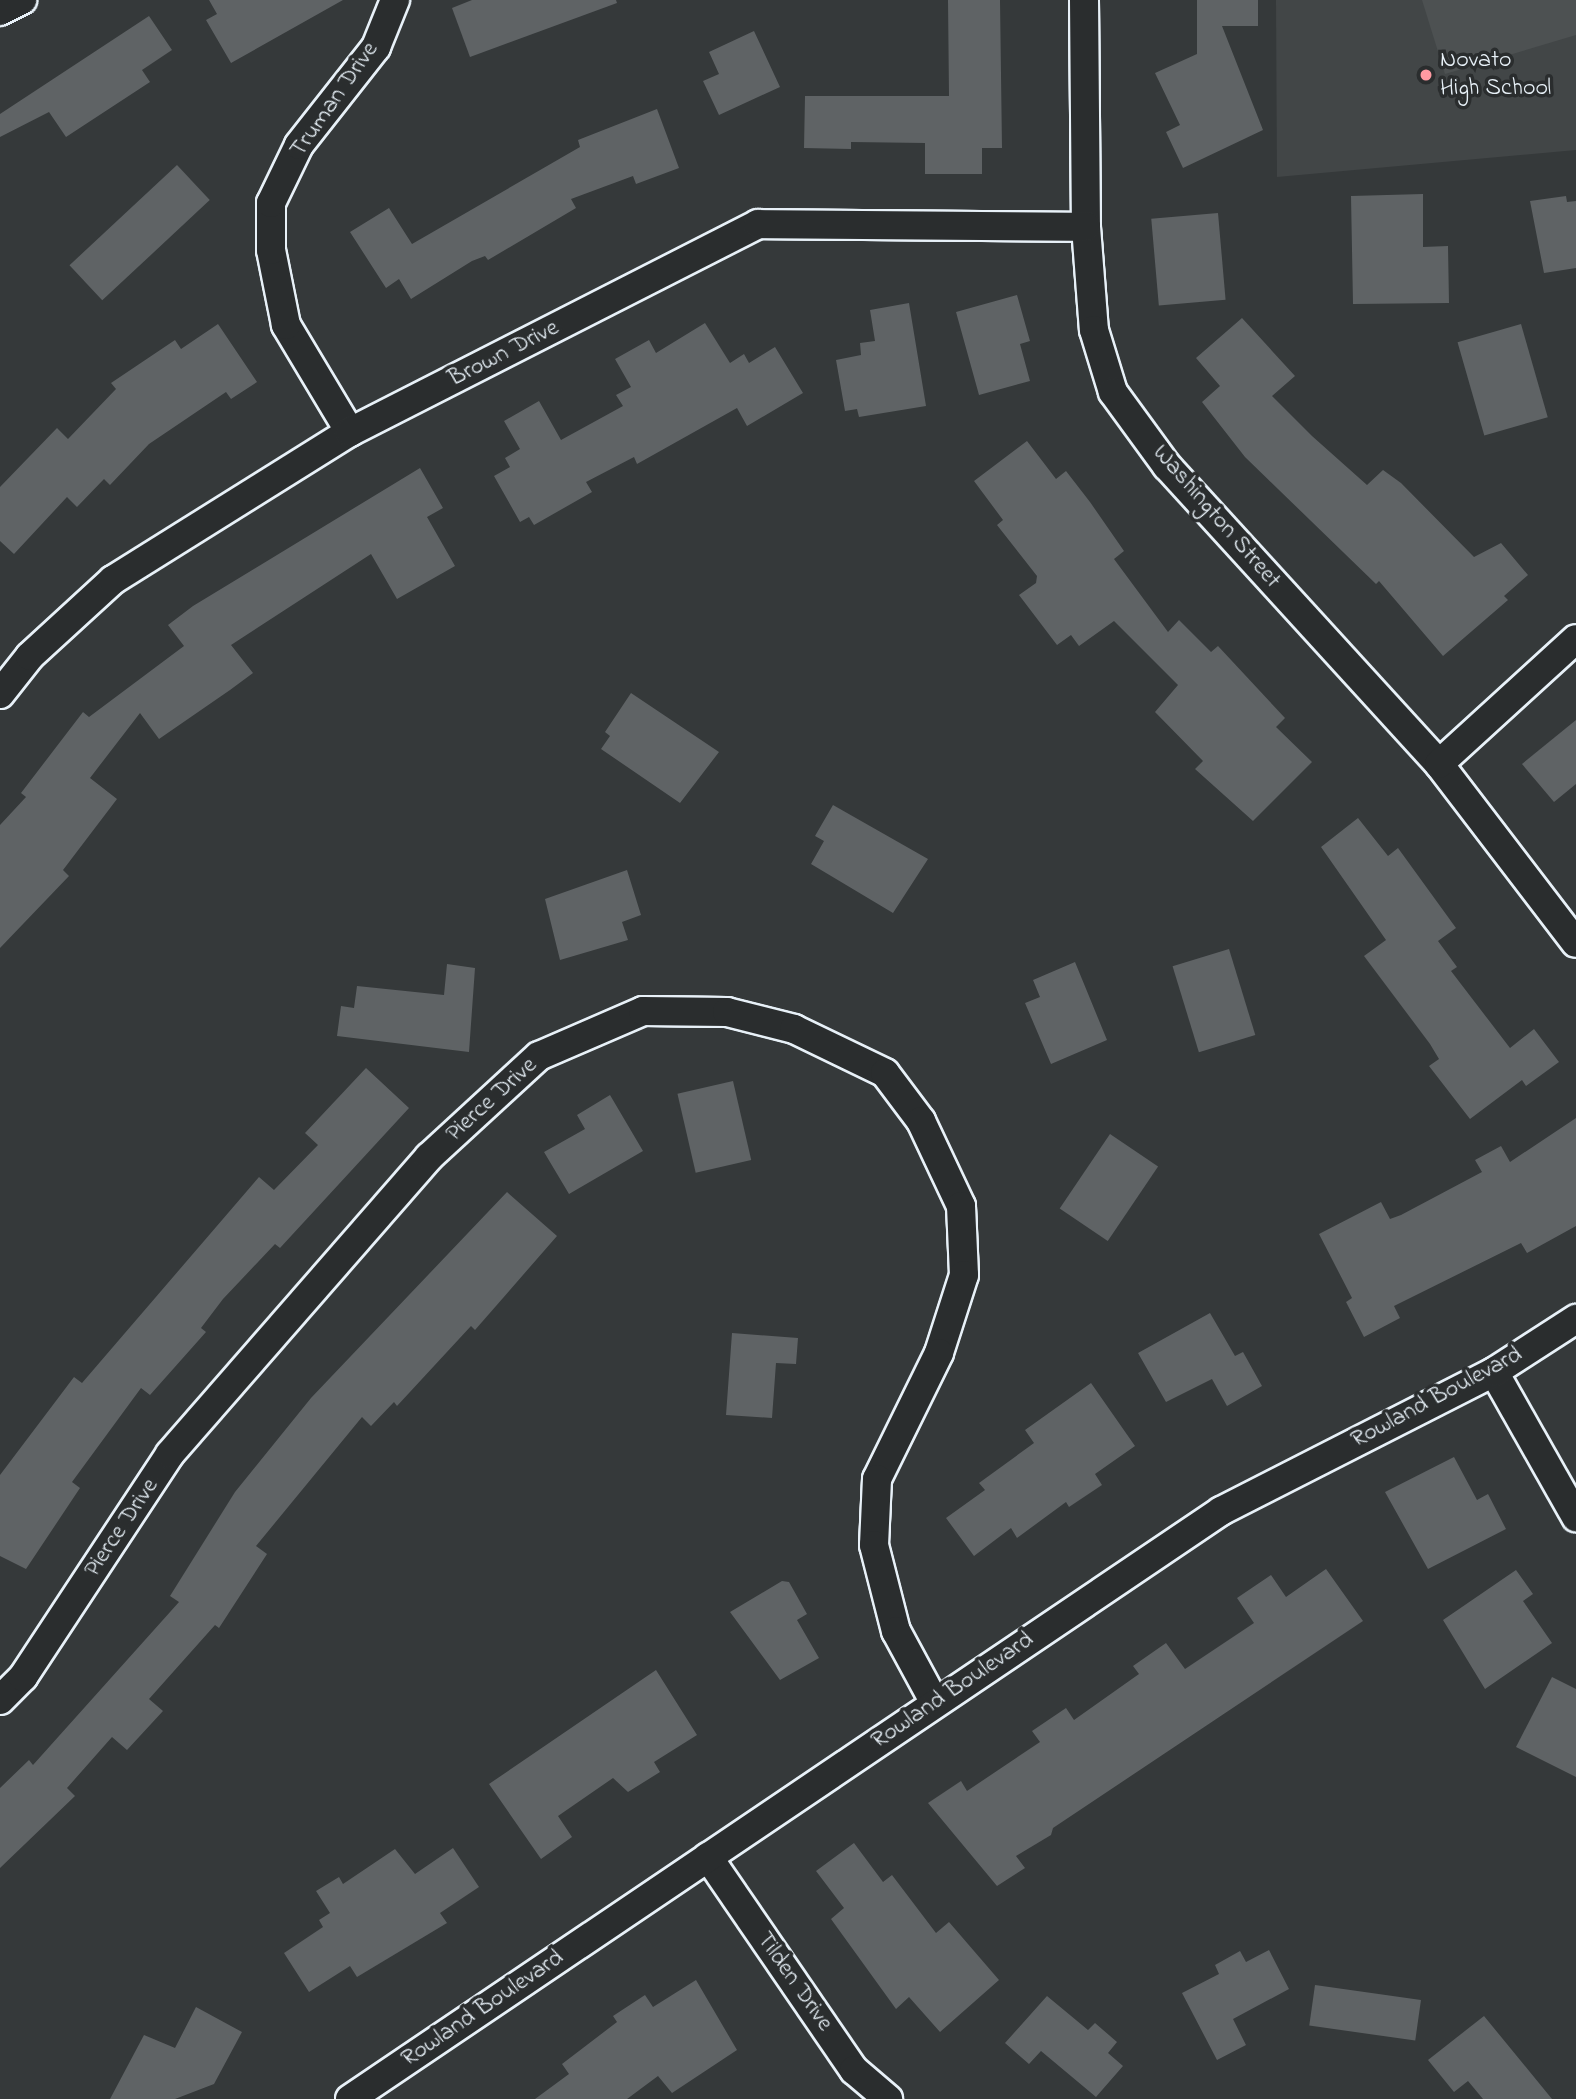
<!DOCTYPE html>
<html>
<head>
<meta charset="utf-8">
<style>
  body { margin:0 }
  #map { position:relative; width:1576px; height:2099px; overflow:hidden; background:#35393a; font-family:"Indie Flower",sans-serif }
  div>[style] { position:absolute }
  .built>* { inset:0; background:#424647 }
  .green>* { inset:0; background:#4d5152 }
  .building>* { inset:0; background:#5f6365; transform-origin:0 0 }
  .roads { filter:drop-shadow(2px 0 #e8f1f8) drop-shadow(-2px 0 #e8f1f8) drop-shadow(0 2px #e8f1f8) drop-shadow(0 -2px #e8f1f8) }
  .minor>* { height:28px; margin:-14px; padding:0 14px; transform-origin:14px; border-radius:14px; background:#2a2d2e }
  .dots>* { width:19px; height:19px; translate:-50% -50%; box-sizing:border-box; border:4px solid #2a2d2e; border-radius:50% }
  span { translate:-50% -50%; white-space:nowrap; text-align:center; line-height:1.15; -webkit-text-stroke:7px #2a2d2e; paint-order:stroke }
  .poi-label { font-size:24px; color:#e8f1f8 }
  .left { translate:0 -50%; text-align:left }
  .street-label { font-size:24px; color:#e8f1f8 }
</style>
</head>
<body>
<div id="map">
  <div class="built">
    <div style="clip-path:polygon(1276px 0,1576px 0,1576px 150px,1277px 177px)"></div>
  </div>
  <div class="green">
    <div style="clip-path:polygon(1422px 0,1576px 0,1576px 35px,1445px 74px)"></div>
  </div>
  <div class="building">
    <div style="clip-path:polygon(209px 0,343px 0,231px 63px,206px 20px,217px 14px)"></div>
    <div style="clip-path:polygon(472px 0,616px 0,617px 3px,470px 57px,452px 8px)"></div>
    <div style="clip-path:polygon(948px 0,1000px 0,1002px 148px,982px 148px,982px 174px,925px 174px,925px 143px,851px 142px,851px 149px,804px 148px,805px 96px,949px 96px)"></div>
    <div style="clip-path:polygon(1197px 0,1258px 0,1258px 26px,1222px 26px,1263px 130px,1183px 168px,1166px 132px,1180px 125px,1155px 73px,1197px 54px)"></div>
    <div style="clip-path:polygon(149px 16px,172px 50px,142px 70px,150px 82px,66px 137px,49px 112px,0 137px,0 114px)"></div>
    <div style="clip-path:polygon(754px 31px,780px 87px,719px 115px,703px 81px,719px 74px,709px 52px)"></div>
    <div style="clip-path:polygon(657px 109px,679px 168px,636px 184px,633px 176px,571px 199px,576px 208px,488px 260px,485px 256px,472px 261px,411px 299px,399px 279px,386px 288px,350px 232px,389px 208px,412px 244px,580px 147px,578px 140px)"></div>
    <div style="left:177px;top:165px;width:48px;height:147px;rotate:47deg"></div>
    <div style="clip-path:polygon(1423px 194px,1423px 247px,1448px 246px,1449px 303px,1353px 304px,1351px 196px)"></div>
    <div style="clip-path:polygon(1566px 196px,1567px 202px,1576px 201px,1576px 268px,1544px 273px,1530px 201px)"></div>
    <div style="left:1218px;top:213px;width:87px;height:67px;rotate:85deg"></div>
    <div style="clip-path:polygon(1017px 295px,1030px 341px,1020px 344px,1030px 381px,979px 395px,956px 312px)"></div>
    <div style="clip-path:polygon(909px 303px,926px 406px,859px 417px,857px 409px,845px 411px,836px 360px,861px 355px,860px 343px,875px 341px,870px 310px)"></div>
    <div style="clip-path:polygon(1242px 318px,1295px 376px,1272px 396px,1312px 436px,1367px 485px,1383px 470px,1401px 483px,1474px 557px,1501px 543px,1528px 575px,1504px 596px,1508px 600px,1443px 656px,1379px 581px,1376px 584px,1245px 457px,1202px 402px,1220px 386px,1196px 358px)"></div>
    <div style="clip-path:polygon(705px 323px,730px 363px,744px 354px,749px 363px,775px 347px,803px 393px,747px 426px,737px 408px,637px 464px,634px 457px,586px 482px,592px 492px,534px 525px,529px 517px,520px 522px,494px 476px,510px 467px,505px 458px,520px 449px,504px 421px,539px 401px,561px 440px,623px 406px,616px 395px,631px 387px,615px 359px,649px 340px,656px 353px)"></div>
    <div style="clip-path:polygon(218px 324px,257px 382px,231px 399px,226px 392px,149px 444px,110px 485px,104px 479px,77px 507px,67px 497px,14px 554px,0 541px,0 487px,57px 428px,68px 439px,116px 389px,111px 383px,175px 340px,181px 349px)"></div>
    <div style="left:1521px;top:324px;width:97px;height:66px;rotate:74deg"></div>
    <div style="clip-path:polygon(1027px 441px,1056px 479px,1066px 471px,1090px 502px,1124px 551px,1114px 559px,1168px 632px,1179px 620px,1211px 652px,1218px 646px,1285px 718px,1276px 727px,1312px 762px,1253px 821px,1195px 769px,1203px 761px,1155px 712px,1178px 685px,1114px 621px,1079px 646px,1071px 635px,1057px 645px,1019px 595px,1036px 583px,1037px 576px,997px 525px,1003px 520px,974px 481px)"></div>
    <div style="clip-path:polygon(420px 468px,443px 508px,427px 517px,455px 566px,397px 599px,371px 554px,231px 645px,253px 673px,230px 690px,159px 739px,140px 713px,90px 778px,117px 799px,63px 870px,69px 876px,0 948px,0 825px,26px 797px,21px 793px,83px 712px,89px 717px,184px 646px,168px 625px,193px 606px)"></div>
    <div style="clip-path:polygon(631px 693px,719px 752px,680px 803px,601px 749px,610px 736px,605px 732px)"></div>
    <div style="clip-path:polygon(1576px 720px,1576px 784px,1554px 802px,1522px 764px)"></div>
    <div style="clip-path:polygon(833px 805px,928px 859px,893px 913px,811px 864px,824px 841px,815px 836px)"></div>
    <div style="clip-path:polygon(1358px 818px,1388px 856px,1398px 848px,1456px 928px,1438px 941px,1457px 967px,1451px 971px,1510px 1048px,1534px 1029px,1559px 1062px,1526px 1086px,1522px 1080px,1470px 1119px,1429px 1066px,1439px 1059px,1430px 1044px,1364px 956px,1386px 940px,1321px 847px)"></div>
    <div style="clip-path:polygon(627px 870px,641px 915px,622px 922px,628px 940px,560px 960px,545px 899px)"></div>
    <div style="left:1229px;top:949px;width:90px;height:59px;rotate:73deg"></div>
    <div style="clip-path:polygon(1075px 962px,1107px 1040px,1051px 1064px,1025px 1003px,1040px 997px,1033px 980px)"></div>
    <div style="clip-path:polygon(447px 964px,475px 968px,469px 1052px,337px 1036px,341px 1006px,354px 1008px,357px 986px,444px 995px)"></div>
    <div style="clip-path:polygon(366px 1068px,409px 1108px,280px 1248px,275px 1244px,223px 1299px,201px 1328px,206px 1332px,150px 1395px,141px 1388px,72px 1482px,80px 1488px,26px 1569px,0 1556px,0 1475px,74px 1377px,82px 1383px,259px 1177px,274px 1190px,318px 1145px,305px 1133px)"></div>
    <div style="left:733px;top:1081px;width:81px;height:57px;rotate:77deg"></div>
    <div style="clip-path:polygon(610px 1095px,643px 1151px,569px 1194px,544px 1152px,585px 1129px,577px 1115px)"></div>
    <div style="clip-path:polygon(1576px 1118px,1576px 1226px,1527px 1253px,1521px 1243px,1394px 1306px,1400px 1318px,1364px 1337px,1346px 1302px,1352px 1298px,1319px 1234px,1381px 1202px,1390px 1219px,1401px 1215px,1482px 1172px,1475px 1160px,1501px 1146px,1510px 1162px)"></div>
    <div style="left:1110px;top:1134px;width:58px;height:90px;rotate:34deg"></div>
    <div style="clip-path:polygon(507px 1192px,557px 1236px,475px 1330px,471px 1326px,397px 1406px,394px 1402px,371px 1426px,362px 1417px,256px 1546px,267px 1554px,219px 1628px,215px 1625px,149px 1699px,163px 1711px,127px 1750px,112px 1737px,67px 1788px,75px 1796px,0 1868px,0 1788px,29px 1760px,33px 1765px,179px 1602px,170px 1596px,235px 1492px,311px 1398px)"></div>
    <div style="clip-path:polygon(1210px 1313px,1235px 1356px,1243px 1352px,1262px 1386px,1227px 1406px,1212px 1379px,1166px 1402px,1138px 1353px)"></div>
    <div style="clip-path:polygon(732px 1333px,798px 1338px,796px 1364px,776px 1363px,772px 1418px,726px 1415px)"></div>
    <div style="clip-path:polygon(1091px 1383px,1135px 1446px,1095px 1474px,1102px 1485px,1069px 1507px,1066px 1502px,1017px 1538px,1011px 1528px,974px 1556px,946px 1518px,985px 1490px,979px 1483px,1034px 1443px,1025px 1430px)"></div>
    <div style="clip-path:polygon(1454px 1457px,1477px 1500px,1488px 1494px,1506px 1529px,1428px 1569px,1385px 1492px)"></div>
    <div style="clip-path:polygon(1326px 1569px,1363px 1621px,1053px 1828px,1051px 1835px,1016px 1856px,1025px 1868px,997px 1886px,928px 1803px,961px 1781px,967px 1791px,1040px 1742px,1032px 1731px,1066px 1708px,1074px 1720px,1139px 1674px,1133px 1666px,1166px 1643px,1185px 1669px,1254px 1623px,1237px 1598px,1271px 1575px,1286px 1597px)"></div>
    <div style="clip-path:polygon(1516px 1570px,1533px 1594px,1523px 1601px,1552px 1643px,1485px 1689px,1443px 1620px)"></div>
    <div style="clip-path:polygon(782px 1581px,789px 1582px,807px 1614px,797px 1620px,819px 1658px,780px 1680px,730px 1612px)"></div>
    <div style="clip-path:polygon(656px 1670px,697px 1735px,654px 1762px,660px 1772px,628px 1792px,613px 1778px,558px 1816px,572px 1837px,541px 1859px,489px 1784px)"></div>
    <div style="clip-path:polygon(1552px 1677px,1576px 1689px,1576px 1777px,1516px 1747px)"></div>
    <div style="clip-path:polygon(854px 1843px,883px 1882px,892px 1875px,936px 1933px,949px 1922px,999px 1980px,940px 2032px,909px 1997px,896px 2009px,831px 1919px,844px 1908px,816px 1871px)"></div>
    <div style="clip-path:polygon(453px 1848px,479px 1887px,440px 1913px,447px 1923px,357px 1977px,350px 1966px,309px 1992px,284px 1953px,323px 1927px,319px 1920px,330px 1913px,316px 1891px,339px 1877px,343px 1884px,395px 1849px,415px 1874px)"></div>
    <div style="clip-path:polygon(1269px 1950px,1289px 1989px,1233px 2019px,1246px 2045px,1217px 2060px,1182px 1993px,1219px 1974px,1215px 1965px,1240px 1951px,1246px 1962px)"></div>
    <div style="clip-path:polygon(696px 1980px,737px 2050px,672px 2093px,658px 2076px,627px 2099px,535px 2099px,569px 2074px,562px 2064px,617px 2022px,613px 2016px,645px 1995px,653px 2007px)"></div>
    <div style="left:1315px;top:1985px;width:107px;height:41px;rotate:8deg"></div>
    <div style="clip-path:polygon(1047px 1996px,1088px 2030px,1095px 2023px,1117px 2042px,1108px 2053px,1123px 2066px,1096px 2097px,1041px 2051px,1029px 2064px,1005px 2043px)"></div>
    <div style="clip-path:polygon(196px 2007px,242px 2032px,214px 2084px,175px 2099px,110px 2099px,144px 2035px,175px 2048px)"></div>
    <div style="clip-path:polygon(1484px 2016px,1552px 2099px,1483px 2099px,1468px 2081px,1454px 2092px,1428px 2060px)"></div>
  </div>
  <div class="roads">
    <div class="minor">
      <div style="left:1084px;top:0;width:227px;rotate:89.5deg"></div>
      <div style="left:1086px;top:227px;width:103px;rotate:85.6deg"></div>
      <div style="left:1094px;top:330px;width:65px;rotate:73deg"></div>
      <div style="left:1113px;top:392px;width:92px;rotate:53.9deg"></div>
      <div style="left:1167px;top:466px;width:403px;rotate:47.6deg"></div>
      <div style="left:1439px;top:764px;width:225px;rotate:52.6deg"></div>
      <div style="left:0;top:11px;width:25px;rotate:-27deg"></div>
      <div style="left:350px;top:432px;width:125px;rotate:-120.9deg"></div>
      <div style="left:286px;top:325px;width:76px;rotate:-101.3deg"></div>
      <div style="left:271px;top:250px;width:47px;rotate:-90deg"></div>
      <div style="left:271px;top:203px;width:64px;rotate:-64.2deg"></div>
      <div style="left:299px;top:145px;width:125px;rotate:-51.8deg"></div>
      <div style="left:376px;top:47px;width:51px;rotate:-68deg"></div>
      <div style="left:0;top:694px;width:48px;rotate:-51.7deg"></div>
      <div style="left:30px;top:656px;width:113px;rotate:-42.5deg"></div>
      <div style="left:113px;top:580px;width:279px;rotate:-32deg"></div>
      <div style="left:350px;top:432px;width:458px;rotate:-27deg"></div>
      <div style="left:758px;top:224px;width:328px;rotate:0.5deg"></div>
      <div style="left:1439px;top:764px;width:185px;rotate:-42.4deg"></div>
      <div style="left:1494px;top:1372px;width:167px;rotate:60.5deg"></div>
      <div style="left:0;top:1700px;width:33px;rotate:-45deg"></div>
      <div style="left:23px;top:1677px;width:267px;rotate:-56.6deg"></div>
      <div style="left:170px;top:1454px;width:394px;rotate:-48.9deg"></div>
      <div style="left:429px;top:1157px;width:149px;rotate:-42.6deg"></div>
      <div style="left:539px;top:1056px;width:113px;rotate:-23.4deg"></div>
      <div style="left:643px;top:1011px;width:84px;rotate:0.7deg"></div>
      <div style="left:727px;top:1012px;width:69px;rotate:14.2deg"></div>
      <div style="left:794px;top:1029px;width:101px;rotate:25.8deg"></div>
      <div style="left:885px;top:1073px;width:60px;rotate:53.1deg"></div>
      <div style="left:921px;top:1121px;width:94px;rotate:64.8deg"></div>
      <div style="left:961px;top:1206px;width:69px;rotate:87.5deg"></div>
      <div style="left:964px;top:1275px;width:82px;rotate:107.8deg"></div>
      <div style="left:939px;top:1353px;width:140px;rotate:116.2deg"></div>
      <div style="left:877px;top:1479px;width:66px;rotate:92.6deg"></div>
      <div style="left:874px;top:1545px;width:89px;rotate:75.7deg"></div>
      <div style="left:896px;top:1631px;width:82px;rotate:61.6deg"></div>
      <div style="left:708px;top:1857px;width:258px;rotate:55.6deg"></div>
      <div style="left:854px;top:2070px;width:45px;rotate:40.5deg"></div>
      <div style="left:350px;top:2099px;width:1051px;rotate:-34.02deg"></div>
      <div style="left:1221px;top:1511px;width:306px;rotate:-27deg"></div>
      <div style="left:1494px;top:1372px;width:98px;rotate:-32.9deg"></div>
    </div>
  </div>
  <div class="dots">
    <div style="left:1426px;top:75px;background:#ff9aa2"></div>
  </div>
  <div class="poi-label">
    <span class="left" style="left:1440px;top:75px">Novato<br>High School</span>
  </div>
  <div class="street-label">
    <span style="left:335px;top:100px;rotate:-55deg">Truman Drive</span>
    <span style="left:504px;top:354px;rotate:-27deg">Brown Drive</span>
    <span style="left:1216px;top:517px;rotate:49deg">Washington Street</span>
    <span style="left:492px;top:1100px;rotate:-42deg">Pierce Drive</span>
    <span style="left:1437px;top:1398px;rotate:-28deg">Rowland Boulevard</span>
    <span style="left:122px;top:1528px;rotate:-56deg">Pierce Drive</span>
    <span style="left:953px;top:1691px;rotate:-34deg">Rowland Boulevard</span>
    <span style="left:794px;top:1982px;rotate:55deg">Tilden Drive</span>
    <span style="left:483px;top:2009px;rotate:-34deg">Rowland Boulevard</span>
  </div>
</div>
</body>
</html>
